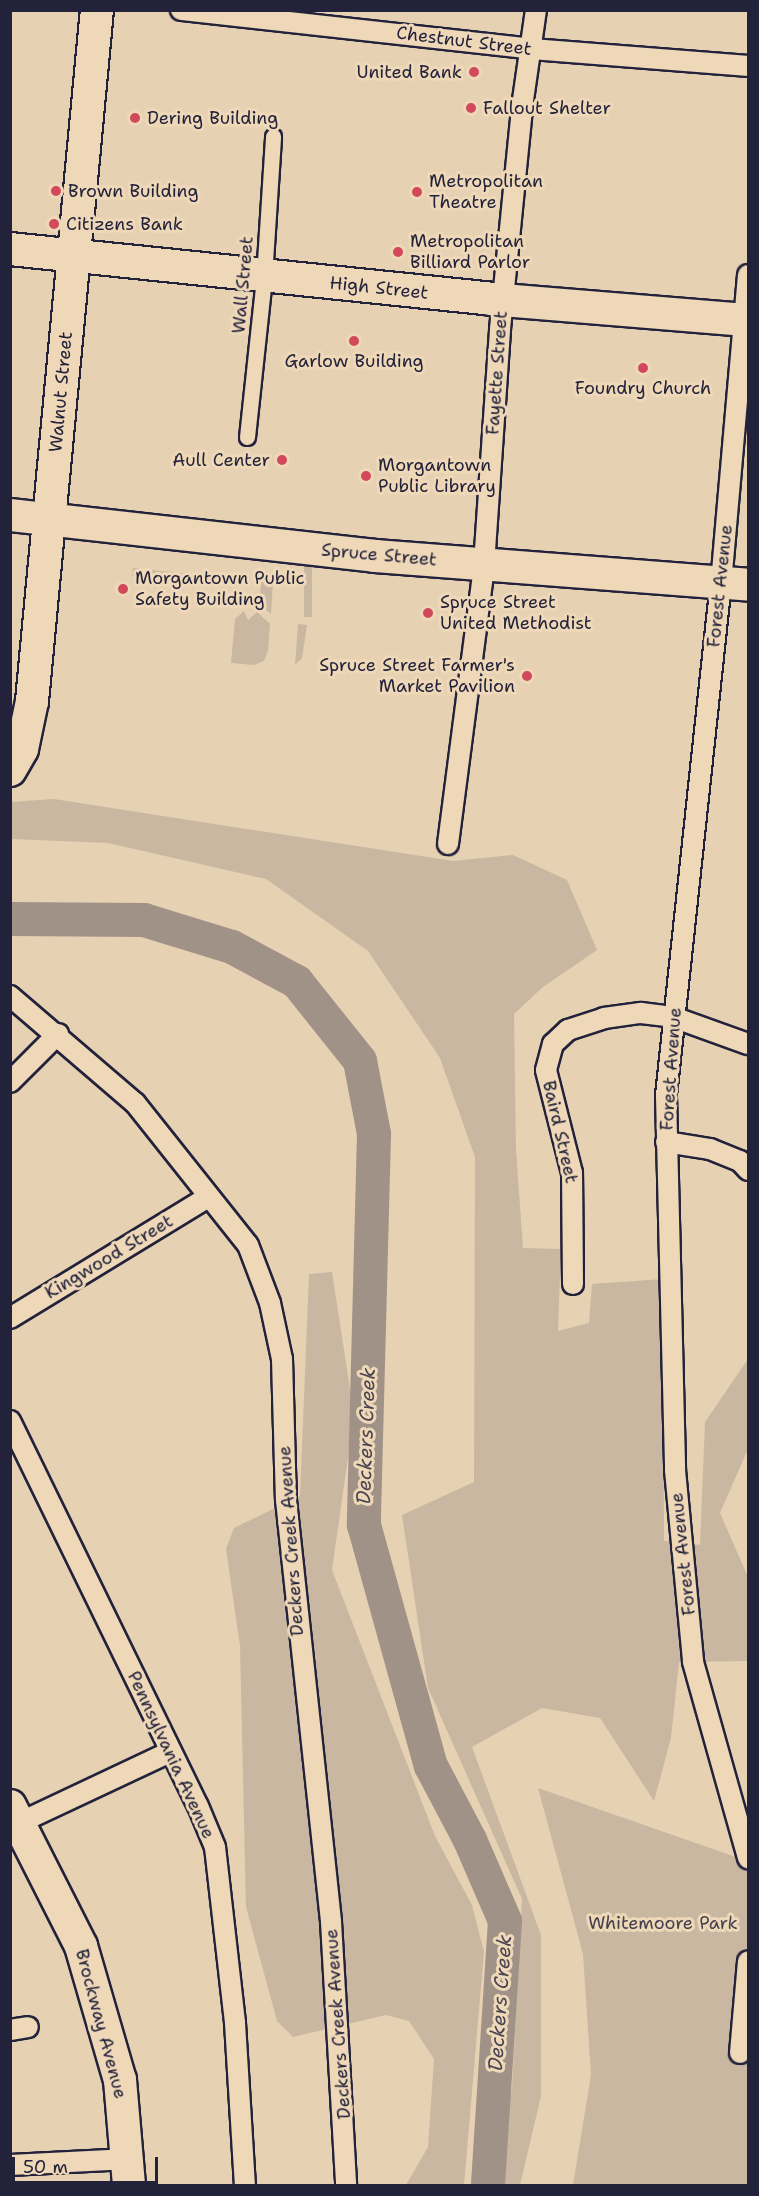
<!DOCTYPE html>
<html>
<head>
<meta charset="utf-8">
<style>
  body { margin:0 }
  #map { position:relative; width:759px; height:2196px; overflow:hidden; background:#e7d1b3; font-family:"Shantell Sans",sans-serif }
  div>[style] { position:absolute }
  .green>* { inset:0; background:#c9b7a1; transform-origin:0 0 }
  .river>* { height:34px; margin:-17px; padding:0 17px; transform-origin:17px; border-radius:17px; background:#a19288 }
  .roads { filter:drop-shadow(2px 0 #22223b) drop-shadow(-2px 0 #22223b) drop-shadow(0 2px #22223b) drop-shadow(0 -2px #22223b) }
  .pedestrian>* { height:15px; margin:-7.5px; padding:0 7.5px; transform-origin:7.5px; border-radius:7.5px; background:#efd8b8 }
  .minor>* { height:20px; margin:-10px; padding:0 10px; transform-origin:10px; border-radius:10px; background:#efd8b8 }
  .primary>* { height:32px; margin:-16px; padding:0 16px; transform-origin:16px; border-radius:16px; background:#efd8b8 }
  .dots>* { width:16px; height:16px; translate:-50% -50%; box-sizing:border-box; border:3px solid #efd8b8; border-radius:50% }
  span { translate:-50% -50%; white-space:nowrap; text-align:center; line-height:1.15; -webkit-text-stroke:6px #efd8b8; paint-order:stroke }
  .street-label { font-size:18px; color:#22223b }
  .poi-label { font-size:18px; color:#22223b }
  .right { translate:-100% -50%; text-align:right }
  .left { translate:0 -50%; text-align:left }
  .park-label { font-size:18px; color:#43404f }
  .water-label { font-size:20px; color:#484452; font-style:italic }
  .frame { position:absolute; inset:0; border:12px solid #22223b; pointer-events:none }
  .scale { position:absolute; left:12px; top:2157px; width:146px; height:27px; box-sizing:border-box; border:3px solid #22223b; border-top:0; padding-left:8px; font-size:18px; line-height:21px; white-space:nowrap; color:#22223b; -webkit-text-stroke:4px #efd8b8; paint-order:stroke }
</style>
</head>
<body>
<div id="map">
  <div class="green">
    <div style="left:304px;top:565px;width:8px;height:52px"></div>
    <div style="left:133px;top:568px;width:70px;height:8px;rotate:6deg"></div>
    <div style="clip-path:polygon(262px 574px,273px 582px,271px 614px,259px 604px)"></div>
    <div style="clip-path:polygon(244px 611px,248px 620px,257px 612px,270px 624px,268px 651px,264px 661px,254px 665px,231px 663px,235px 619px)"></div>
    <div style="clip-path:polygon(298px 624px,307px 625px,302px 658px,295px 665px)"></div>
    <div style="clip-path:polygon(54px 799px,453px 861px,513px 855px,567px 880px,597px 950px,543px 987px,514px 1014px,516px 1150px,523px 1248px,561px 1249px,558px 1331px,589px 1323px,592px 1284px,663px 1279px,664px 1541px,700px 1545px,705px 1422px,748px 1359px,748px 1449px,720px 1513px,748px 1577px,748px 1661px,679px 1662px,671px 1738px,654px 1801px,600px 1718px,542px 1708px,472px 1747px,541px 1935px,541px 2096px,520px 2185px,492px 2185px,512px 2088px,522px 1899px,428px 1688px,402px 1515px,474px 1482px,475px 1157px,440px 1058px,368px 951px,266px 879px,108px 843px,11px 839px,11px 802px)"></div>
    <div style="clip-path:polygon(332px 1272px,354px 1415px,332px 1570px,435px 1836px,472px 1905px,484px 1952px,464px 2185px,406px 2185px,428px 2147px,434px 2059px,409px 2021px,386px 2015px,293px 2037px,277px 2021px,246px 1907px,240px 1646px,226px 1549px,234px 1528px,300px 1496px,309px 1274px)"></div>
    <div style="clip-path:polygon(538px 1788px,733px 1856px,748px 1857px,748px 2185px,573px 2185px,591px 2075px,583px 1954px)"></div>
  </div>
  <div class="river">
    <div style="left:10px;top:919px;width:134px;rotate:0.4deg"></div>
    <div style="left:144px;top:920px;width:92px;rotate:17.1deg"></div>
    <div style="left:232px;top:947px;width:74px;rotate:28.3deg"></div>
    <div style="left:297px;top:982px;width:101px;rotate:51.4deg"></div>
    <div style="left:360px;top:1061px;width:74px;rotate:79.1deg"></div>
    <div style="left:374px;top:1134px;width:391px;rotate:91.5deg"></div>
    <div style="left:364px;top:1525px;width:250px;rotate:74.5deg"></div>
    <div style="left:431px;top:1766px;width:84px;rotate:62.2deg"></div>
    <div style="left:470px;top:1840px;width:88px;rotate:66.6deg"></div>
    <div style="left:505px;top:1921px;width:266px;rotate:93.7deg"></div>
  </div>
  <div class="roads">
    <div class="pedestrian">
      <div style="left:247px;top:437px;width:161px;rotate:-83.9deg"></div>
      <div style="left:264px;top:277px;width:141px;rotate:-86.3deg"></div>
    </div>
    <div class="minor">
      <div style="left:181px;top:10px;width:353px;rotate:6.3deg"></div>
      <div style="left:532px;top:49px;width:217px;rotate:4.5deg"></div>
      <div style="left:748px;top:275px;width:308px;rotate:95deg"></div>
      <div style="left:721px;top:582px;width:517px;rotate:96.11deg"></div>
      <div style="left:666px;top:1096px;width:374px;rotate:88.6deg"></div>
      <div style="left:675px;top:1470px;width:193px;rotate:84.6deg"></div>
      <div style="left:693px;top:1662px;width:204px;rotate:74.3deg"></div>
      <div style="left:448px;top:844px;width:281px;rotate:-82.6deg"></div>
      <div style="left:484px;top:565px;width:237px;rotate:-86.1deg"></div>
      <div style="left:500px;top:329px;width:230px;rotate:-84.3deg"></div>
      <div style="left:523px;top:100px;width:91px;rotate:-81.8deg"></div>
      <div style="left:10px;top:996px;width:165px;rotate:40.6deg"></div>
      <div style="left:135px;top:1103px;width:181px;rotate:51.5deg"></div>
      <div style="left:248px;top:1245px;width:62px;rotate:69.2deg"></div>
      <div style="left:270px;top:1303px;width:57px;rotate:77.9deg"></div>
      <div style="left:282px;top:1359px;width:141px;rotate:88.4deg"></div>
      <div style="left:286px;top:1500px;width:424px;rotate:83.9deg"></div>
      <div style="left:331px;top:1922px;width:264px;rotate:86.7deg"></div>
      <div style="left:10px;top:1082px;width:68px;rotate:-45deg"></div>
      <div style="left:666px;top:1142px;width:45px;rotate:9deg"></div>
      <div style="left:710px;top:1149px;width:32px;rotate:22deg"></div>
      <div style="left:740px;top:1161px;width:12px;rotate:48deg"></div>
      <div style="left:573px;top:1284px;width:111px;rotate:-90.5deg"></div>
      <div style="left:572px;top:1173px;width:106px;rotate:-104.2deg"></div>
      <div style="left:546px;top:1070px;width:27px;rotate:-75deg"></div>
      <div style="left:553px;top:1044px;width:21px;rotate:-43deg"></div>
      <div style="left:568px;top:1030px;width:38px;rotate:-18deg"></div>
      <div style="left:604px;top:1018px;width:37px;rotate:-8deg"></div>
      <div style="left:641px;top:1013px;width:32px;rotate:7deg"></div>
      <div style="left:673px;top:1017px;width:80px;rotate:19.8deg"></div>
      <div style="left:10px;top:1318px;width:232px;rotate:-31.4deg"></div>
      <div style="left:10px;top:1421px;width:428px;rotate:64deg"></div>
      <div style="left:198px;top:1806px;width:44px;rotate:67.5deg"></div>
      <div style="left:215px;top:1847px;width:177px;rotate:83.5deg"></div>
      <div style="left:235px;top:2023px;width:163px;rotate:86.5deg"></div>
      <div style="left:19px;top:1823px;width:167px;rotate:-25.2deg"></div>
      <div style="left:10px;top:2030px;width:18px;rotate:-9deg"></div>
      <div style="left:740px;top:2053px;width:92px;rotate:-85deg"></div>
      <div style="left:10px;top:2165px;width:119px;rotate:-2.9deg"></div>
    </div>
    <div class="primary">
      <div style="left:10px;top:249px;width:484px;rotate:5.9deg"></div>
      <div style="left:491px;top:299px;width:258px;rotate:4.7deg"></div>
      <div style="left:10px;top:515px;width:367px;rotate:6.4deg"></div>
      <div style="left:375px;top:556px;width:374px;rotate:4.4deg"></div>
      <div style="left:10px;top:770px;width:24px;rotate:-60deg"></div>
      <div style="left:22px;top:749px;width:49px;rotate:-78.2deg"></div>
      <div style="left:32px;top:701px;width:694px;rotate:-84.63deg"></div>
      <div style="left:10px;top:1806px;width:157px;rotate:63.1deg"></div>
      <div style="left:81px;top:1946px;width:140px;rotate:73.8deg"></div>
      <div style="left:120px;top:2080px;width:106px;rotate:85.1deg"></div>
    </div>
  </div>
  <div class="dots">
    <div style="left:474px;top:72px;background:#d1495b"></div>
    <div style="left:471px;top:108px;background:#d1495b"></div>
    <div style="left:135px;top:118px;background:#d1495b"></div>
    <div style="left:56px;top:191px;background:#d1495b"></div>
    <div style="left:417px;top:192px;background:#d1495b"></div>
    <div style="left:54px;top:224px;background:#d1495b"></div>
    <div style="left:398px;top:252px;background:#d1495b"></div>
    <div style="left:354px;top:341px;background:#d1495b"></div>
    <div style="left:643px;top:368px;background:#d1495b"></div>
    <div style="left:282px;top:460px;background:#d1495b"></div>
    <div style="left:366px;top:476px;background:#d1495b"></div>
    <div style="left:123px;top:589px;background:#d1495b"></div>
    <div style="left:428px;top:613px;background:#d1495b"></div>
    <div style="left:527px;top:676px;background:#d1495b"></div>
  </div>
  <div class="street-label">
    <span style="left:464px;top:41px;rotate:7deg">Chestnut Street</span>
    <span style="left:243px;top:285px;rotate:-85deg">Wall Street</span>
    <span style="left:379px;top:288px;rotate:6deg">High Street</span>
    <span style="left:497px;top:373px;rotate:-86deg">Fayette Street</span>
    <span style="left:61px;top:392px;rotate:-85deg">Walnut Street</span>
    <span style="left:379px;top:555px;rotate:5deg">Spruce Street</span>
    <span style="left:720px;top:586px;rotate:-84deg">Forest Avenue</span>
    <span style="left:671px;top:1069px;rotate:-86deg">Forest Avenue</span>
    <span style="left:560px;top:1132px;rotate:77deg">Baird Street</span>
    <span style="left:109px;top:1257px;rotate:-31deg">Kingwood Street</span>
    <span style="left:291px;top:1541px;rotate:-94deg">Deckers Creek Avenue</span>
    <span style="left:683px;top:1554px;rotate:-96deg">Forest Avenue</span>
    <span style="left:171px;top:1755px;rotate:65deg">Pennsylvania Avenue</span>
    <span style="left:101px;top:2024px;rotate:75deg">Brockway Avenue</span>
    <span style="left:338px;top:2024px;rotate:-94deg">Deckers Creek Avenue</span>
  </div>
  <div class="poi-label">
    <span class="right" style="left:462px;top:72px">United Bank</span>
    <span class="left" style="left:483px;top:108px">Fallout Shelter</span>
    <span class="left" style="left:147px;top:118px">Dering Building</span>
    <span class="left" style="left:429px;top:192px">Metropolitan<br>Theatre</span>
    <span class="left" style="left:68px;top:191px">Brown Building</span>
    <span class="left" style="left:66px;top:224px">Citizens Bank</span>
    <span class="left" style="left:410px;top:252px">Metropolitan<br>Billiard Parlor</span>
    <span style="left:354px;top:361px">Garlow Building</span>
    <span style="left:643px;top:388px">Foundry Church</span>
    <span class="right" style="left:270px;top:460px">Aull Center</span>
    <span class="left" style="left:378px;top:476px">Morgantown<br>Public Library</span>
    <span class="left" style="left:135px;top:589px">Morgantown Public<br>Safety Building</span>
    <span class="left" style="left:440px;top:613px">Spruce Street<br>United Methodist</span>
    <span class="right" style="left:515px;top:676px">Spruce Street Farmer's<br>Market Pavilion</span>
  </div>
  <div class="park-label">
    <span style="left:663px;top:1923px">Whitemoore Park</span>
  </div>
  <div class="water-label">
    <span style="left:366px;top:1436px;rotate:-88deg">Deckers Creek</span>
    <span style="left:500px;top:2003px;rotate:-86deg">Deckers Creek</span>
  </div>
  <div class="frame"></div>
  <div class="scale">50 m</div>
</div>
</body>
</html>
